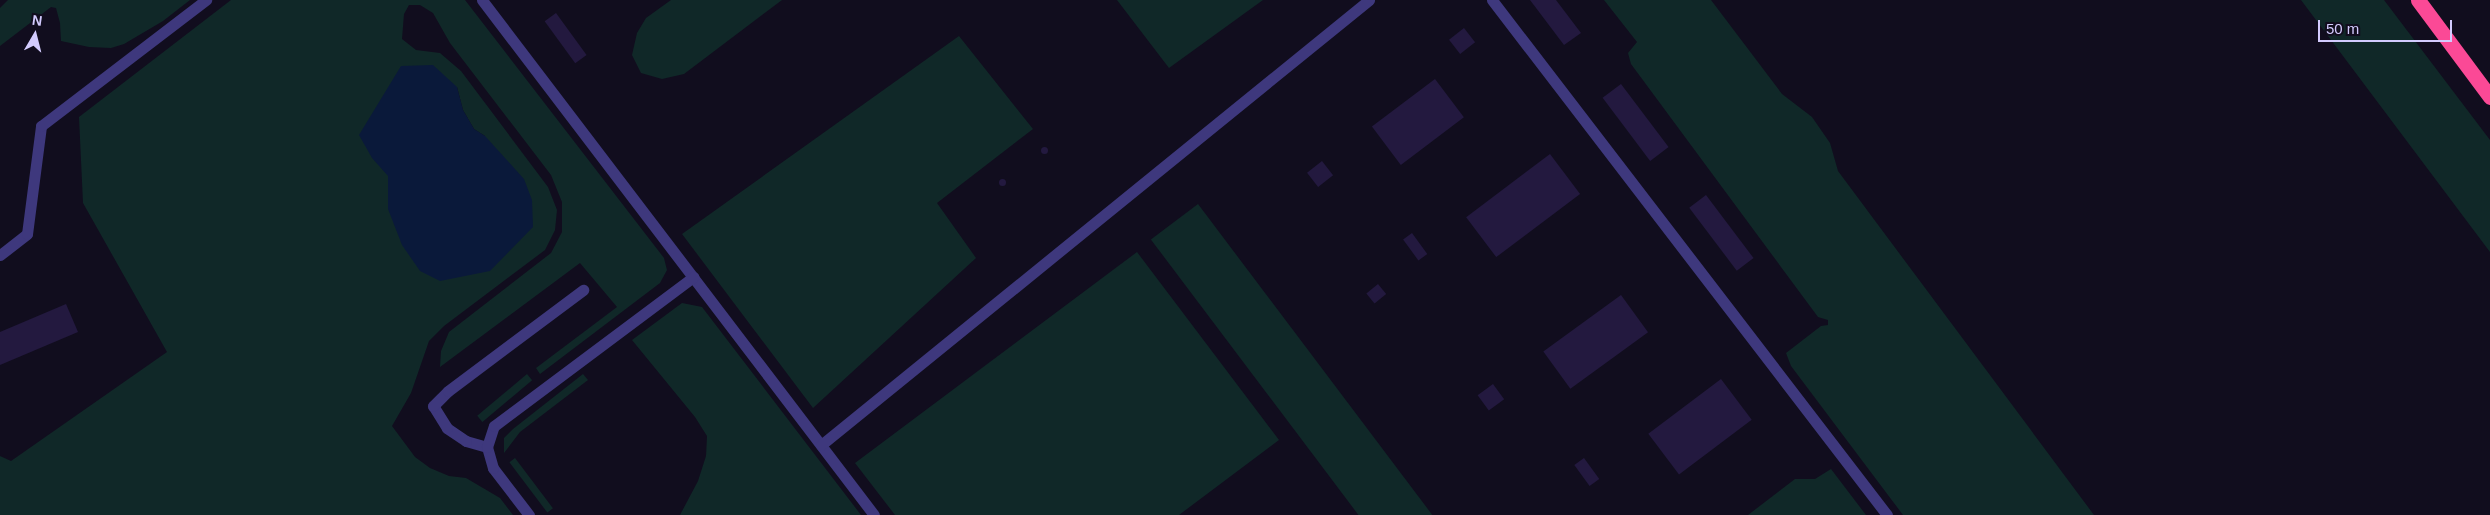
<!DOCTYPE html>
<html>
<head>
<meta charset="utf-8">
<style>
  body { margin:0 }
  #map { position:relative; width:2490px; height:515px; overflow:hidden; background:#110d1e; font-family:Arial,sans-serif }
  div>[style] { position:absolute }
  .green>* { inset:0; background:#102828; transform-origin:0 0 }
  .water>* { inset:0; background:#0a193a }
  .building>* { inset:0; background:#23193f; transform-origin:0 0 }
  .round { border-radius:50% }
  .lane>* { height:11px; margin:-5.5px; padding:0 5.5px; transform-origin:5.5px; border-radius:5.5px; background:#3e387d }
  .highway>* { height:15px; margin:-7.5px; padding:0 7.5px; transform-origin:7.5px; border-radius:7.5px; background:#fb4996 }
  span { translate:-50% -50%; white-space:nowrap; text-align:center; line-height:1.15; -webkit-text-stroke:4px #110d1e; paint-order:stroke }
  .north { position:absolute; left:10px; top:10px; width:50px; height:50px; -webkit-text-stroke:4px #110d1e; paint-order:stroke; rotate:8deg; font-size:14px; font-weight:700; line-height:20px; text-align:center; color:#d3cbfe }
  .north::after { content:''; display:block; margin:auto; width:18px; height:22px; background:#d3cbfe; clip-path:polygon(50% 0,100% 100%,50% 72%,0 100%) }
  .scale { position:absolute; left:2318px; top:20px; width:134px; height:22px; box-sizing:border-box; border:2px solid #d3cbfe; border-top:0; padding-left:6px; font-size:15px; line-height:18px; white-space:nowrap; color:#d3cbfe; -webkit-text-stroke:4px #110d1e; paint-order:stroke }
</style>
</head>
<body>
<div id="map">
  <div class="green">
    <div style="clip-path:polygon(8px 0,190px 0,163px 21px,124px 44px,111px 48px,89px 47px,61px 41px,60px 23px,56px 8px,51px 7px,0 46px,0 8px)"></div>
    <div style="clip-path:polygon(evenodd,231px 0,465px 0,664px 258px,667px 270px,660px 283px,540px 374px,536px 368px,617px 307px,580px 263px,440px 367px,441px 351px,449px 332px,551px 253px,562px 232px,562px 202px,551px 175px,450px 43px,433px 13px,420px 5px,409px 5px,404px 14px,402px 39px,416px 50px,440px 53px,461px 71px,548px 187px,557px 210px,555px 230px,545px 250px,444px 326px,429px 341px,411px 393px,392px 426px,415px 457px,430px 468px,449px 476px,466px 478px,500px 498px,513px 515px,0 515px,0 456px,11px 461px,167px 352px,83px 203px,79px 117px,231px 0,457px 87px,463px 110px,474px 129px,485px 136px,388px 209px,388px 176px,457px 87px)"></div>
    <div style="clip-path:polygon(671px 0,782px 0,684px 74px,662px 79px,641px 73px,632px 55px,637px 33px,646px 18px)"></div>
    <div style="clip-path:polygon(1117px 0,1263px 0,1169px 68px)"></div>
    <div style="clip-path:polygon(1604px 0,1711px 0,1782px 94px,1812px 117px,1830px 143px,1838px 171px,2094px 515px,1903px 515px,1791px 366px,1786px 353px,1821px 326px,1828px 325px,1828px 320px,1818px 317px,1631px 64px,1628px 53px,1637px 42px)"></div>
    <div style="clip-path:polygon(2301px 0,2384px 0,2490px 140px,2490px 252px)"></div>
    <div style="clip-path:polygon(959px 36px,1033px 129px,937px 203px,976px 258px,813px 408px,682px 234px)"></div>
    <div style="left:1198px;top:204px;width:389px;height:59px;rotate:53deg"></div>
    <div style="clip-path:polygon(1137px 252px,1279px 440px,1179px 515px,895px 515px,855px 463px)"></div>
    <div style="clip-path:polygon(682px 303px,702px 307px,861px 515px,680px 515px,698px 481px,706px 456px,707px 436px,695px 417px,632px 340px)"></div>
    <div style="left:527px;top:374px;width:8px;height:65px;rotate:50deg"></div>
    <div style="clip-path:polygon(583px 374px,588px 380px,520px 432px,504px 453px,504px 438px,513px 429px)"></div>
    <div style="left:515px;top:458px;width:63px;height:7px;rotate:53deg"></div>
    <div style="clip-path:polygon(1831px 469px,1866px 515px,1748px 515px,1795px 479px,1815px 479px)"></div>
  </div>
  <div class="water">
    <div style="clip-path:polygon(433px 65px,457px 87px,463px 110px,474px 129px,485px 136px,524px 179px,532px 200px,533px 227px,490px 271px,440px 281px,420px 271px,402px 245px,388px 209px,388px 176px,372px 158px,359px 135px,401px 66px)"></div>
  </div>
  <div class="building">
    <div style="clip-path:polygon(1530px 0,1556px 0,1581px 33px,1564px 45px)"></div>
    <div style="left:556px;top:13px;width:52px;height:14px;rotate:54deg"></div>
    <div style="left:1464px;top:28px;width:18px;height:19px;rotate:52deg"></div>
    <div style="left:1435px;top:79px;width:48px;height:79px;rotate:53deg"></div>
    <div style="left:1621px;top:84px;width:79px;height:23px;rotate:53deg"></div>
    <div class="round" style="left:1040.5px;top:146.5px;width:7px;height:7px"></div>
    <div style="left:1550px;top:154px;width:50px;height:105px;rotate:53deg"></div>
    <div style="left:1322px;top:161px;width:18px;height:19px;rotate:52deg"></div>
    <div class="round" style="left:998.5px;top:178.5px;width:7px;height:7px"></div>
    <div style="left:1706px;top:195px;width:79px;height:21px;rotate:53deg"></div>
    <div style="left:1412px;top:233px;width:26px;height:11px;rotate:54deg"></div>
    <div style="left:1378px;top:284px;width:13px;height:15px;rotate:51deg"></div>
    <div style="left:1621px;top:295px;width:46px;height:96px;rotate:54deg"></div>
    <div style="clip-path:polygon(66px 304px,78px 332px,0 365px,0 332px)"></div>
    <div style="left:1721px;top:379px;width:51px;height:91px;rotate:53deg"></div>
    <div style="left:1493px;top:384px;width:19px;height:19px;rotate:54deg"></div>
    <div style="left:1584px;top:458px;width:26px;height:12px;rotate:54deg"></div>
  </div>
  <div class="lane">
    <div style="left:482px;top:0;width:647px;rotate:52.72deg"></div>
    <div style="left:1492px;top:0;width:649px;rotate:52.51deg"></div>
    <div style="left:0;top:255px;width:34px;rotate:-38deg"></div>
    <div style="left:27px;top:234px;width:109px;rotate:-82.6deg"></div>
    <div style="left:41px;top:126px;width:208px;rotate:-37.4deg"></div>
    <div style="left:821px;top:445px;width:706px;rotate:-39.08deg"></div>
    <div style="left:487px;top:447px;width:22px;rotate:-164deg"></div>
    <div style="left:466px;top:441px;width:23px;rotate:-146deg"></div>
    <div style="left:447px;top:428px;width:26px;rotate:-122deg"></div>
    <div style="left:433px;top:406px;width:21px;rotate:-45deg"></div>
    <div style="left:448px;top:391px;width:169px;rotate:-36.8deg"></div>
    <div style="left:529px;top:515px;width:59px;rotate:-127.5deg"></div>
    <div style="left:493px;top:468px;width:22px;rotate:-106deg"></div>
    <div style="left:487px;top:447px;width:22px;rotate:-72deg"></div>
    <div style="left:494px;top:426px;width:249px;rotate:-36.8deg"></div>
  </div>
  <div class="highway">
    <div style="left:2418px;top:0;width:121px;rotate:53.4deg"></div>
  </div>
  <div class="north">N</div>
  <div class="scale">50 m</div>
</div>
</body>
</html>
